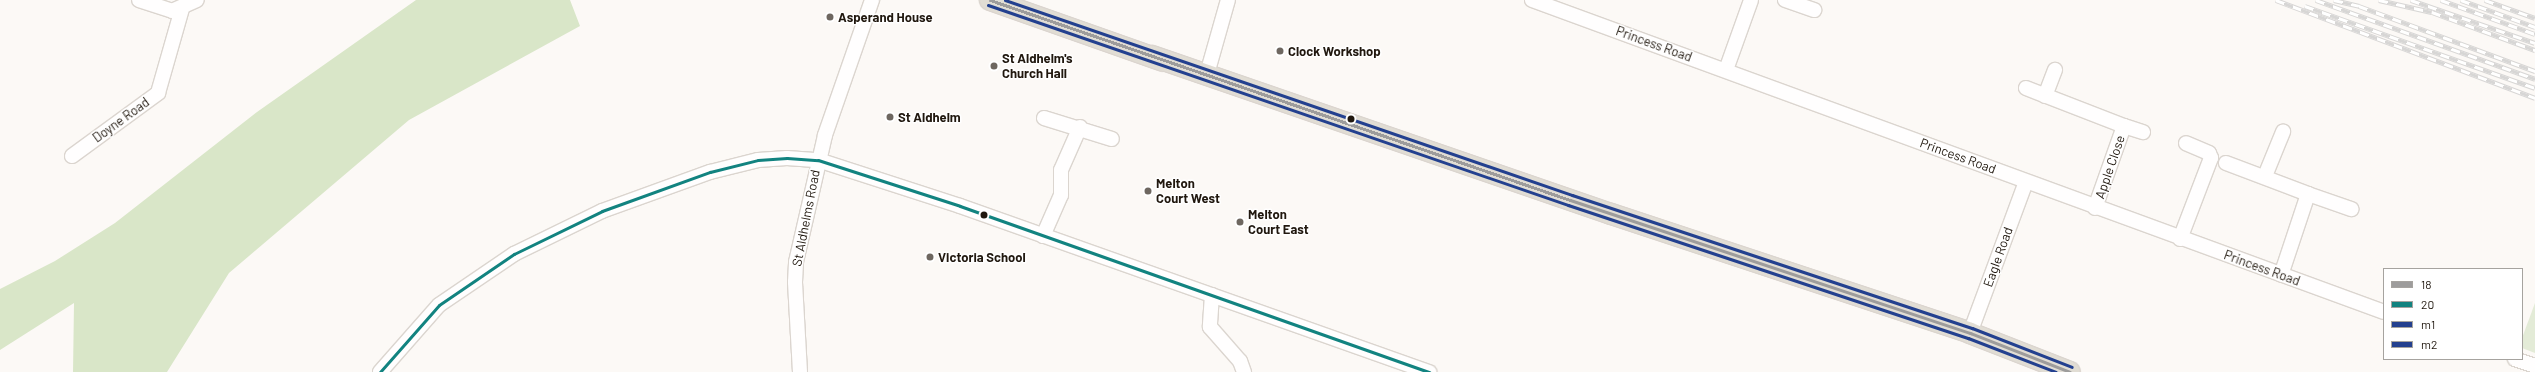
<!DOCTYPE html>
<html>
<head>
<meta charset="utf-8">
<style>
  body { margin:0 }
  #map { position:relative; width:2535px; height:372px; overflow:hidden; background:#fcf9f6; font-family:Barlow,sans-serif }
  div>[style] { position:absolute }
  .green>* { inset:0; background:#e3ebd7 }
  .forest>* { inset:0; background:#d9e6c8 }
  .roads { filter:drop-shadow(1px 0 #dbd5cf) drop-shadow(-1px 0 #dbd5cf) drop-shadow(0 1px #dbd5cf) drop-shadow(0 -1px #dbd5cf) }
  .minor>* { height:14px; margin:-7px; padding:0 7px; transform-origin:7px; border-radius:7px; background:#fffefe }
  .highway>* { height:20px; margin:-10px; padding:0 10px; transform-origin:10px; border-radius:10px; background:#e1ddd4 }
  .rail>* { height:4.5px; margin-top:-2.25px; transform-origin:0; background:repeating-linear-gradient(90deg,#fff 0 9px,#d7d6d5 0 18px); box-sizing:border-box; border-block:1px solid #d7d6d5 }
  .bus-1>* { height:3px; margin:-1.5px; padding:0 1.5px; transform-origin:1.5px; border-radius:1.5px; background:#9d9c9c }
  .bus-2>* { height:3px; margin:-1.5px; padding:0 1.5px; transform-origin:1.5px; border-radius:1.5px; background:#128380 }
  .bus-3>* { height:3px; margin:-1.5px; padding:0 1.5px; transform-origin:1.5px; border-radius:1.5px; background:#23408f }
  .bus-4>* { height:3px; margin:-1.5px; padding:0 1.5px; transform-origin:1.5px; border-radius:1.5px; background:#23408f }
  .dots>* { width:11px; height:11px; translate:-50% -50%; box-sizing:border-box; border:2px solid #fff; border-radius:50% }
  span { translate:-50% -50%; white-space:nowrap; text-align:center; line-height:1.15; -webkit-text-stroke:3px #fff; paint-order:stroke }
  .poi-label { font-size:13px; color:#21180f; font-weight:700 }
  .left { translate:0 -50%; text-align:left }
  .street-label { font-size:13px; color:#21180f }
  .legend { position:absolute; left:2383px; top:268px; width:140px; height:92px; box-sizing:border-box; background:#fff; border:1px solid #a6a39f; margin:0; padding:5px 7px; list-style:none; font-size:12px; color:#21180f }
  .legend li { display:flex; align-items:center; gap:8px; height:20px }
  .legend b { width:20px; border:1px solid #a6a39f }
</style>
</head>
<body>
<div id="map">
  <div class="green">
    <div style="clip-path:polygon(2535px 303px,2535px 353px,2522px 348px,2522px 338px)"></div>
  </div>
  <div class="forest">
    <div style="clip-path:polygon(416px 0,570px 0,580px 26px,409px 120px,229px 273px,167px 372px,73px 372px,74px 303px,0 350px,0 289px,55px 261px,115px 223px,257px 112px)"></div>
  </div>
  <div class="roads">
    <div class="minor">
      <div style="left:139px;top:0;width:35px;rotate:18deg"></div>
      <div style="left:172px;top:11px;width:27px;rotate:-24deg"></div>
      <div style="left:1532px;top:0;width:907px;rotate:20.11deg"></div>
      <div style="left:1785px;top:0;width:31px;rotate:19deg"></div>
      <div style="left:1726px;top:70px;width:74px;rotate:-70.3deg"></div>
      <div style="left:1207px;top:74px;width:77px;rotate:-74.2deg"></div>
      <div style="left:2026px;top:88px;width:105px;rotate:21.2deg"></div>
      <div style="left:2124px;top:126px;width:87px;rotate:109.5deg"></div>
      <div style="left:2045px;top:96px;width:28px;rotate:-69deg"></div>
      <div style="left:1044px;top:118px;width:71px;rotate:17.2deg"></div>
      <div style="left:2124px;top:126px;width:20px;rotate:18deg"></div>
      <div style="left:72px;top:156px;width:107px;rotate:-36.2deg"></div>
      <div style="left:158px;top:93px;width:87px;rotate:-74.1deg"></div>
      <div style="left:2226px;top:163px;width:88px;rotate:20.7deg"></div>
      <div style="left:2308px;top:194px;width:85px;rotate:108.4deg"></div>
      <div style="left:2265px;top:176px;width:48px;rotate:-67.8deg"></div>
      <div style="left:2308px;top:194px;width:46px;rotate:19.2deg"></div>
      <div style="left:1043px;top:236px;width:45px;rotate:-66.3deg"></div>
      <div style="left:1061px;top:195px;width:25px;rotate:-90deg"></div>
      <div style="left:1061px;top:170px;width:47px;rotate:-66.2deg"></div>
      <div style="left:2180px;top:239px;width:87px;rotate:-69.1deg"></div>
      <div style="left:2211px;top:158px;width:5px;rotate:-112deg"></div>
      <div style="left:2209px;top:153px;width:25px;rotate:-157deg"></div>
      <div style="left:1212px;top:295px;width:32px;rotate:94deg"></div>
      <div style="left:1210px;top:327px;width:45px;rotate:48.6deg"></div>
      <div style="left:1240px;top:361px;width:12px;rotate:70deg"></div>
      <div style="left:1970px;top:333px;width:161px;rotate:-69.7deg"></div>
      <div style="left:2515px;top:359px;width:21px;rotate:19deg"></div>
      <div style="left:380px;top:372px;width:89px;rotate:-48.6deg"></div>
      <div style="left:439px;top:305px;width:91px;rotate:-34.2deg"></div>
      <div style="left:514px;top:254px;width:98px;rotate:-26deg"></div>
      <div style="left:602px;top:211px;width:115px;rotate:-19.9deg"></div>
      <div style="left:710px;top:172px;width:49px;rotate:-14deg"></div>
      <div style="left:758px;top:160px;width:29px;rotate:-4deg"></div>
      <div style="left:787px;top:158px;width:31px;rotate:4deg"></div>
      <div style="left:818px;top:160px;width:149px;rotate:17.9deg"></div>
      <div style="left:960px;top:206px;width:498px;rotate:19.5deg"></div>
      <div style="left:800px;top:372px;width:90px;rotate:-93.2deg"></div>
      <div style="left:795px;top:282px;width:20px;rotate:-87deg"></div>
      <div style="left:796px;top:262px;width:130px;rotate:-77.1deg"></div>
      <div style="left:825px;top:135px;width:143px;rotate:-70.8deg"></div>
    </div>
    <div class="highway">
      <div style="left:990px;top:0;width:183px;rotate:19.4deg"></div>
      <div style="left:1152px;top:56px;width:485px;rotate:19deg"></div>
      <div style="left:1611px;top:214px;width:378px;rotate:18.3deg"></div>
      <div style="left:1970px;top:333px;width:107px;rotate:21.3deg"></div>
    </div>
  </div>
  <div class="rail">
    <div style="left:2276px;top:0;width:277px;rotate:20.7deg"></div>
    <div style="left:2316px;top:0;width:233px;rotate:19.8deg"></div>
    <div style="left:2334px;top:0;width:26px;rotate:13deg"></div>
    <div style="left:2359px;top:6px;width:188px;rotate:20.3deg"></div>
    <div style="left:2379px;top:0;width:54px;rotate:12.8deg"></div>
    <div style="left:2432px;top:12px;width:110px;rotate:20.3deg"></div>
    <div style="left:2411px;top:0;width:131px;rotate:19.1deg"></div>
    <div style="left:2441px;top:0;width:100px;rotate:19.9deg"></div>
    <div style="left:2461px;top:0;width:79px;rotate:20deg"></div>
    <div style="left:2485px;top:0;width:53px;rotate:19.8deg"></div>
    <div style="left:2305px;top:6px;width:244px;rotate:19.6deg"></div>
  </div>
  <div class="bus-1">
    <div style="left:990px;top:0;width:614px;rotate:19.03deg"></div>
    <div style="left:1570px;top:200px;width:422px;rotate:18.4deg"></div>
    <div style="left:1970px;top:333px;width:107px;rotate:21.3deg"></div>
  </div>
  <div class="bus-2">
    <div style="left:380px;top:372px;width:89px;rotate:-48.6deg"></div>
    <div style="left:439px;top:305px;width:91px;rotate:-34.2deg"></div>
    <div style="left:514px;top:254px;width:98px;rotate:-26deg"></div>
    <div style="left:602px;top:211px;width:115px;rotate:-19.9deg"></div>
    <div style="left:710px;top:172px;width:49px;rotate:-14deg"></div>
    <div style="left:758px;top:160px;width:29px;rotate:-4deg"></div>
    <div style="left:787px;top:158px;width:31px;rotate:4deg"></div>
    <div style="left:818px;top:160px;width:149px;rotate:17.9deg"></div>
    <div style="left:960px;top:206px;width:498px;rotate:19.5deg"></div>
  </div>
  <div class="bus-3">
    <div style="left:988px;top:5px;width:614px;rotate:19.03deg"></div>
    <div style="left:1568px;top:205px;width:422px;rotate:18.4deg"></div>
    <div style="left:1968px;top:338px;width:94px;rotate:21.1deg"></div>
  </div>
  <div class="bus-4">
    <div style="left:1005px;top:0;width:600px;rotate:18.98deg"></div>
    <div style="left:1572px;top:195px;width:422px;rotate:18.4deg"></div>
    <div style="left:1972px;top:328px;width:107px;rotate:21.3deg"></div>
  </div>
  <div class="dots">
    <div style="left:830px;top:17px;background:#6e6760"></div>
    <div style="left:1280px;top:51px;background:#6e6760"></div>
    <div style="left:994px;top:66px;background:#6e6760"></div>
    <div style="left:890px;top:117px;background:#6e6760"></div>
    <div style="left:1351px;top:119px;background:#21180f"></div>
    <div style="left:1148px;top:191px;background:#6e6760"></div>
    <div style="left:984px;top:215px;background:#21180f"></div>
    <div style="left:1240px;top:222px;background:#6e6760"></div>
    <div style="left:930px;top:257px;background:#6e6760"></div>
  </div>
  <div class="poi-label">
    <span class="left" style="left:838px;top:17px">Asperand House</span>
    <span class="left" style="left:1288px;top:51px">Clock Workshop</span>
    <span class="left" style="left:1002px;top:66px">St Aldhelm's<br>Church Hall</span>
    <span class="left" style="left:898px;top:117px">St Aldhelm</span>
    <span class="left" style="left:1156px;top:191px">Melton<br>Court West</span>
    <span class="left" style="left:1248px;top:222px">Melton<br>Court East</span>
    <span class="left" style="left:938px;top:257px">Victoria School</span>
  </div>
  <div class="street-label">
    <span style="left:1654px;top:44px;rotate:20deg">Princess Road</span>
    <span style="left:121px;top:120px;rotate:-36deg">Doyne Road</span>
    <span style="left:1958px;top:156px;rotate:20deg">Princess Road</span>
    <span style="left:2110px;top:167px;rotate:-71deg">Apple Close</span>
    <span style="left:806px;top:218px;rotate:-79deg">St Aldhelms Road</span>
    <span style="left:1998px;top:257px;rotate:-70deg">Eagle Road</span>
    <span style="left:2262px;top:268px;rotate:20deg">Princess Road</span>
  </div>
  <ul class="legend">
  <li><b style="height:5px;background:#9d9c9c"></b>18</li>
  <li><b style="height:5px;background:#128380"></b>20</li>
  <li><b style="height:5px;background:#23408f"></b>m1</li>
  <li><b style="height:5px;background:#23408f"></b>m2</li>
  </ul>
</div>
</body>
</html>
